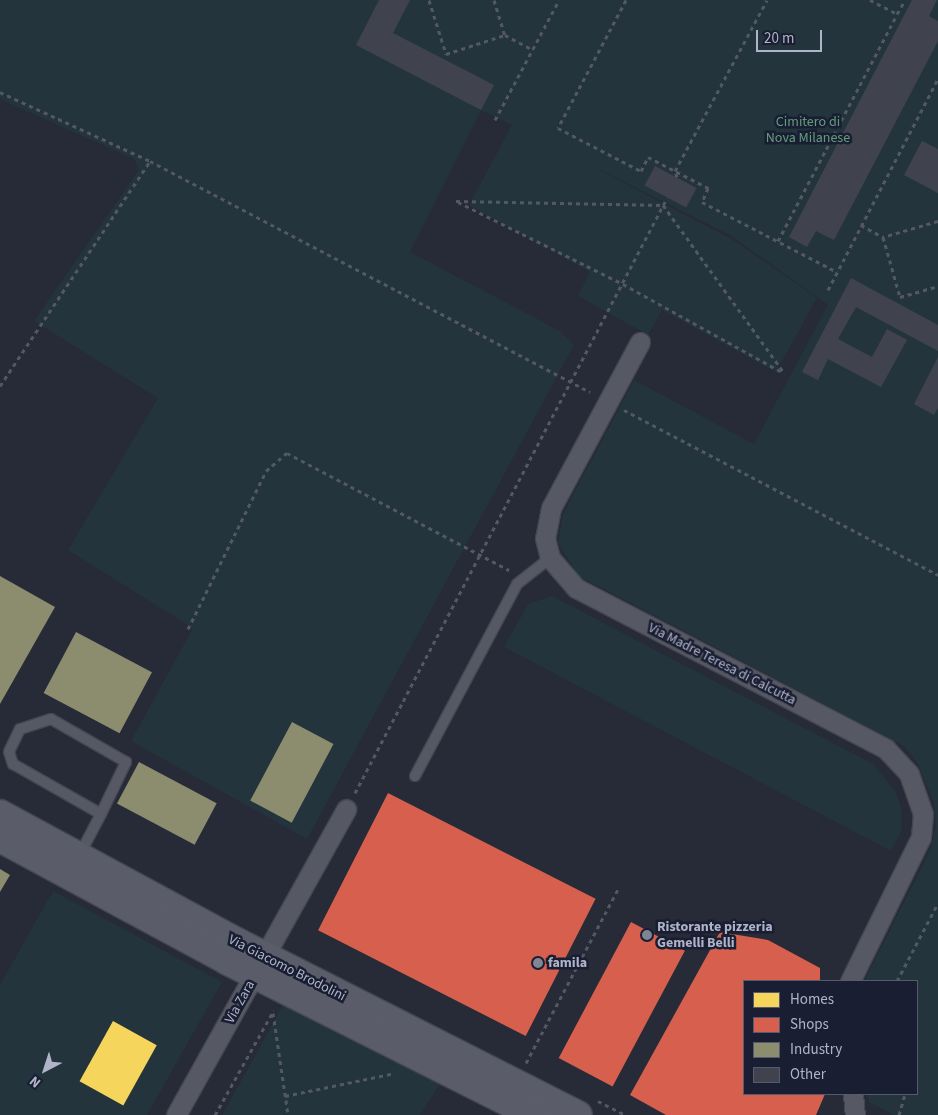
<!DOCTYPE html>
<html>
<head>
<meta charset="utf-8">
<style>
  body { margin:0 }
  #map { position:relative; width:938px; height:1115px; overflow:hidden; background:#272a37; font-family:"Source Sans 3",sans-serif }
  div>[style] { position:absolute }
  .green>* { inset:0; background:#23343d }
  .homes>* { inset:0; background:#f6d55c; transform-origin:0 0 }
  .shops>* { inset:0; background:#d6604d; transform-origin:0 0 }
  .industry>* { inset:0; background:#8c8c6e; transform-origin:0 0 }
  .building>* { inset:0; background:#40434e; transform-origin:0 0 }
  .path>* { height:3px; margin-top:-1.5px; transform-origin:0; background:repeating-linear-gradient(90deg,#545862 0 4px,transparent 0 8px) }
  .roads { filter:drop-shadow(1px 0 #434650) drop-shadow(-1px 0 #434650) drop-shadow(0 1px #434650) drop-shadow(0 -1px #434650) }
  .service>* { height:10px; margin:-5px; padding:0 5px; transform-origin:5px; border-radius:5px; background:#565964 }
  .minor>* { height:19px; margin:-9.5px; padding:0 9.5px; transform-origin:9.5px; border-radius:9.5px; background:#565964 }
  .secondary>* { height:28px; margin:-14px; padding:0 14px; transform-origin:14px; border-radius:14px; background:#5a5d69 }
  .dots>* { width:14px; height:14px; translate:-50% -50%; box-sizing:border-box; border:2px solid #191e32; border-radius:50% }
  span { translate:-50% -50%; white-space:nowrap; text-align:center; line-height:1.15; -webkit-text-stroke:5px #191e32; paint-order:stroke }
  .park-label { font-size:14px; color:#639d7d }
  .street-label { font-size:14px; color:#afb4c9 }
  .poi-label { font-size:14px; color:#afb4c9; font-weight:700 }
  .left { translate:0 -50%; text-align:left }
  .legend { position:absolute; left:743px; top:980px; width:175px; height:115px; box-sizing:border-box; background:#191e32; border:1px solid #555a6e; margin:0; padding:6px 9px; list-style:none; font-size:15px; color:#afb4c9 }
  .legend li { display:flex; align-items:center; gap:10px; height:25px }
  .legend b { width:25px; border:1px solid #555a6e }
  .north { position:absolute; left:20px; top:1045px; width:50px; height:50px; -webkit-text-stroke:4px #191e32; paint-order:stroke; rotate:220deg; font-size:14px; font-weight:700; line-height:20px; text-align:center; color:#afb4c9 }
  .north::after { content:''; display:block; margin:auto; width:18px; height:22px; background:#afb4c9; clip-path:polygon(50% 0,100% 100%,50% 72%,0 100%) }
  .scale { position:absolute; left:756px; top:30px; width:66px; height:22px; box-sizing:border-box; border:2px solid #afb4c9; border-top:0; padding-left:6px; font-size:15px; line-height:18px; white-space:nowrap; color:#afb4c9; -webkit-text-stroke:4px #191e32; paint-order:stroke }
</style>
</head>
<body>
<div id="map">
  <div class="green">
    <div style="clip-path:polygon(0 0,938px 0,938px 1115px,894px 1115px,869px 1102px,868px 1094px,917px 1094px,917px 981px,864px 981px,930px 851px,936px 827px,934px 803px,917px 762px,904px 746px,579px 576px,558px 543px,563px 514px,634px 380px,754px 444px,828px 305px,730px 235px,580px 160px,735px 241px,817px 298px,776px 372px,662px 310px,648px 335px,578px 296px,590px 272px,469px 205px,512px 125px,481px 110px,410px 252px,560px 331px,574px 345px,307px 839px,131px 741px,193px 628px,68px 550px,158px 398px,34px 321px,139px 170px,134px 159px,0 99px)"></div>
    <div style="clip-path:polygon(552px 596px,873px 764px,896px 792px,902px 811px,901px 831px,891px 851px,504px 647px,528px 604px)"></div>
    <div style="clip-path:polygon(53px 891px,222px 982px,147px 1115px,0 1115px,0 985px)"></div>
    <div style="clip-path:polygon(283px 1005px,413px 1069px,440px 1084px,420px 1115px,222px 1115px)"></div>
  </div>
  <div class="homes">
    <div style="left:113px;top:1021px;width:50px;height:69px;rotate:29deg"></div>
  </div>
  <div class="shops">
    <div style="left:388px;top:793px;width:233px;height:154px;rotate:27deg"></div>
    <div style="left:631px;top:922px;width:61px;height:154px;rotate:28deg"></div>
    <div style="clip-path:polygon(720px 932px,768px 940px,820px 968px,820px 981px,744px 981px,744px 1094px,825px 1094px,816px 1115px,666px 1115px,630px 1095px)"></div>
  </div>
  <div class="industry">
    <div style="clip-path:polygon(0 576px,55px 607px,0 704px)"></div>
    <div style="left:76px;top:632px;width:86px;height:69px;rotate:28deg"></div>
    <div style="left:292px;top:722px;width:47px;height:89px;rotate:28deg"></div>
    <div style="left:139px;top:762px;width:88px;height:47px;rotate:28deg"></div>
    <div style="clip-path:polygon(0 869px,10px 875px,0 892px)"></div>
  </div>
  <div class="building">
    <div style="clip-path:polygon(379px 0,410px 0,393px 33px,494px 85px,481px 110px,356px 45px)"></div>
    <div style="clip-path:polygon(912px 0,937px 0,929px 16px,938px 21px,938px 41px,834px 240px,816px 231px,807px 247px,789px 237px)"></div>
    <div style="clip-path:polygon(922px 141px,938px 149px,938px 193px,904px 175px)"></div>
    <div style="left:655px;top:166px;width:47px;height:22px;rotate:28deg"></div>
    <div style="clip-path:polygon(851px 278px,938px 325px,938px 351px,856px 307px,838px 339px,872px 357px,887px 329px,907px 340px,881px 387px,828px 359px,818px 380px,802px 372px)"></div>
    <div style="clip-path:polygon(938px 357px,938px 408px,934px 415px,914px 404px)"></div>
  </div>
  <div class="path">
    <div style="left:429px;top:0;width:57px;rotate:72.5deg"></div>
    <div style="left:446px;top:54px;width:62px;rotate:-17.9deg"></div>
    <div style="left:494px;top:0;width:37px;rotate:73deg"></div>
    <div style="left:505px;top:35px;width:32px;rotate:28deg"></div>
    <div style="left:626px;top:0;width:145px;rotate:118deg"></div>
    <div style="left:558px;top:128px;width:93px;rotate:27.4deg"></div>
    <div style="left:641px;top:171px;width:16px;rotate:-63deg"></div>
    <div style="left:648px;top:157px;width:68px;rotate:27.3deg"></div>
    <div style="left:708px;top:188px;width:15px;rotate:113deg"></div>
    <div style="left:702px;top:202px;width:152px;rotate:27.4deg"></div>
    <div style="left:870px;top:0;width:30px;rotate:27deg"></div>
    <div style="left:897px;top:14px;width:16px;rotate:-60deg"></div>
    <div style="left:0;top:92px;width:165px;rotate:24.7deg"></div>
    <div style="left:150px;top:161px;width:497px;rotate:27.7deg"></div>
    <div style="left:495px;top:120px;width:136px;rotate:-61.9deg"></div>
    <div style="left:677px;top:177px;width:6px;rotate:-108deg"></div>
    <div style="left:675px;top:171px;width:194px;rotate:-61.7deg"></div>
    <div style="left:456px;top:201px;width:207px;rotate:1.1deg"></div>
    <div style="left:663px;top:205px;width:208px;rotate:54.2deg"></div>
    <div style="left:458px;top:202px;width:184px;rotate:26.4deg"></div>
    <div style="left:623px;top:284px;width:182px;rotate:29deg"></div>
    <div style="left:938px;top:221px;width:57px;rotate:163.8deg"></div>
    <div style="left:883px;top:237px;width:62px;rotate:74.2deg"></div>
    <div style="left:900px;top:297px;width:40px;rotate:-16deg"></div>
    <div style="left:861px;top:225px;width:25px;rotate:29deg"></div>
    <div style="left:778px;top:241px;width:256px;rotate:-62.3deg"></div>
    <div style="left:828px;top:290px;width:238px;rotate:-62.5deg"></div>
    <div style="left:0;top:386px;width:270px;rotate:-56.3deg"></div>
    <div style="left:624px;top:410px;width:355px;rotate:27.7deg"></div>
    <div style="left:188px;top:629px;width:176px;rotate:-63.7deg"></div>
    <div style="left:266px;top:471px;width:28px;rotate:-41deg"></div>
    <div style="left:287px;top:453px;width:251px;rotate:27.8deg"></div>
    <div style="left:355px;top:793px;width:672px;rotate:-62.33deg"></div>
    <div style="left:897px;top:981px;width:88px;rotate:-62.3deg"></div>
    <div style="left:273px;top:1013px;width:103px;rotate:81.6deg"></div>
    <div style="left:526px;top:1063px;width:197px;rotate:-62.1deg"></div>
    <div style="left:285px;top:1096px;width:112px;rotate:-11.8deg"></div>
    <div style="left:598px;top:1101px;width:31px;rotate:27deg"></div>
    <div style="left:215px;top:1115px;width:120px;rotate:-60.7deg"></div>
    <div style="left:899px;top:1115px;width:22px;rotate:-74deg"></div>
  </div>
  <div class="roads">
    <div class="service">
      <div style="left:415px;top:776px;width:217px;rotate:-62deg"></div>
      <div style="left:517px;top:584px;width:42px;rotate:-38.2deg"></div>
      <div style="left:79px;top:856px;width:47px;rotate:-62.4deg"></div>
      <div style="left:101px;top:814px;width:58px;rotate:-64.3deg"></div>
      <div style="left:126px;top:762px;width:86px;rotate:-150.2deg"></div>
      <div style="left:51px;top:719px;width:33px;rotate:162deg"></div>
      <div style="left:20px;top:729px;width:25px;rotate:116deg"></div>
      <div style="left:9px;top:752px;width:13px;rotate:72deg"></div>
      <div style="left:13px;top:764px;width:101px;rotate:29.6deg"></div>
    </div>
    <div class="minor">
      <div style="left:640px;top:342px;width:188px;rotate:118.2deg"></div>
      <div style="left:551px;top:508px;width:31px;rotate:101deg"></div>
      <div style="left:545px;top:538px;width:21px;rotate:76deg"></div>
      <div style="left:550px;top:558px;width:40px;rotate:49deg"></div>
      <div style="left:576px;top:588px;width:349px;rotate:27.4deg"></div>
      <div style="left:886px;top:749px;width:34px;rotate:47deg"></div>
      <div style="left:909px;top:774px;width:42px;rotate:70.7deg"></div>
      <div style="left:923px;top:814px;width:23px;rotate:95deg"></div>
      <div style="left:921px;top:837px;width:161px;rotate:116.2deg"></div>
      <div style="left:853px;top:1094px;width:21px;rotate:85deg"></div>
      <div style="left:176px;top:1115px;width:350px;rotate:-60.9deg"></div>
    </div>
    <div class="secondary">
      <div style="left:0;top:814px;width:269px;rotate:28.4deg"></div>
      <div style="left:237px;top:942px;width:382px;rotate:26.9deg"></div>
      <div style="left:0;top:838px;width:259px;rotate:28.3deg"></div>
      <div style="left:228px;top:961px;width:343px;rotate:26.7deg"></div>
    </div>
  </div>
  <div class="dots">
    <div style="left:647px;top:935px;background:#7f8496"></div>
    <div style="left:538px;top:963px;background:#7f8496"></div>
  </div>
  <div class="park-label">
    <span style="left:808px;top:130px">Cimitero di<br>Nova Milanese</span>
  </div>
  <div class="street-label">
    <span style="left:722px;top:664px;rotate:27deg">Via Madre Teresa di Calcutta</span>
    <span style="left:287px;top:968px;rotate:27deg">Via Giacomo Brodolini</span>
    <span style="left:240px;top:1002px;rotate:-61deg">Via Zara</span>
  </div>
  <div class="poi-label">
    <span class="left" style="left:657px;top:935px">Ristorante pizzeria<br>Gemelli Belli</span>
    <span class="left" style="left:548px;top:963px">famila</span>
  </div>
  <ul class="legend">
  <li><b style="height:14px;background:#f6d55c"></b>Homes</li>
  <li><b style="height:14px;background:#d6604d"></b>Shops</li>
  <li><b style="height:14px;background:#8c8c6e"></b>Industry</li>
  <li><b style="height:14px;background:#40434e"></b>Other</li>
  </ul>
  <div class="north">N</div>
  <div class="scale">20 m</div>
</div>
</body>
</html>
